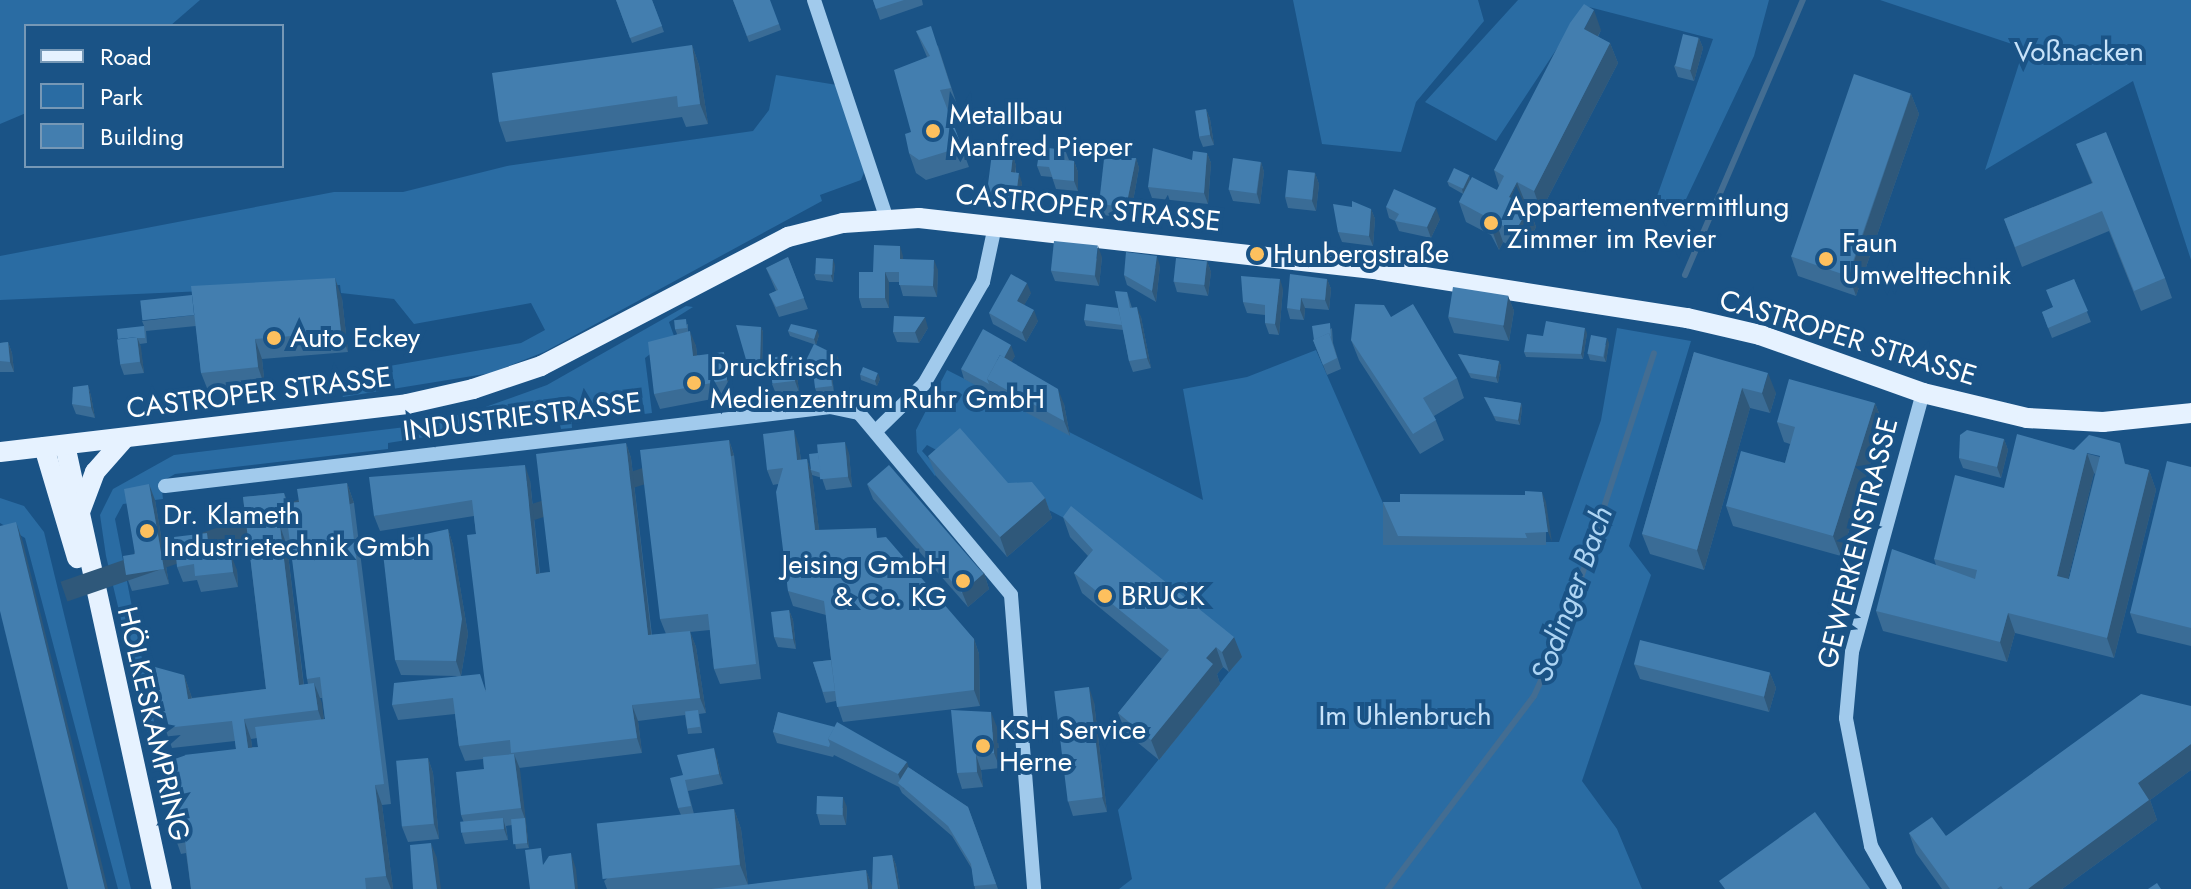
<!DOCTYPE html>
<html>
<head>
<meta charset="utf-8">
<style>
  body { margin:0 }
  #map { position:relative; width:2191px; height:889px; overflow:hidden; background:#1a5386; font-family:Jost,sans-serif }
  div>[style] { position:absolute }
  .green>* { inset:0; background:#2a6ca3 }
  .stream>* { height:6px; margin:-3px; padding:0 3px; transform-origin:3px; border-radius:3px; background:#436d92 }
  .minor>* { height:14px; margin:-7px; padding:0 7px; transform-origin:7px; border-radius:7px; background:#a1caec }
  .major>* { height:20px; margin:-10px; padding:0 10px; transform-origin:10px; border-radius:10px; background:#e6f2ff }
  .wall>* { inset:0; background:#3a6c96; transform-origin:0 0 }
  .shaded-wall>* { inset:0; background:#2f587a; transform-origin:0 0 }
  .building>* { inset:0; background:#437eaf; transform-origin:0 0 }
  .dots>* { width:22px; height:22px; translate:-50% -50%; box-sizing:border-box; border:4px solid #1a5386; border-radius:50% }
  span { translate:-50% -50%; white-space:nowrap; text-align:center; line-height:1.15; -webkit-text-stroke:8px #1a5386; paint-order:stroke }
  .park-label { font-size:28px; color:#c7e2f9 }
  .poi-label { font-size:28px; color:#fff }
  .left { translate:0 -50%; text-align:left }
  .right { translate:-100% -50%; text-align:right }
  .street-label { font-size:28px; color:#fff }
  .water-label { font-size:30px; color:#add4f3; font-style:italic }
  .legend { position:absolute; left:24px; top:24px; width:260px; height:144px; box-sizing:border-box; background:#1a5386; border:2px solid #7698b6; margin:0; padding:10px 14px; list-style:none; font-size:24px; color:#fff }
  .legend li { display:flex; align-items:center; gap:16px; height:40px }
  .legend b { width:40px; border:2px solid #7698b6 }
</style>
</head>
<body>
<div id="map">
  <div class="green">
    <div style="clip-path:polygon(0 0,200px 0,170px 26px,26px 26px,26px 113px,0 124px)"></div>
    <div style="clip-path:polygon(1293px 0,1478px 0,1484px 21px,1416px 102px,1401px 152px,1322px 144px)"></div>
    <div style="clip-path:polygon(1518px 0,1769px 0,1754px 56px,1678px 216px,1656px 199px,1713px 39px,1585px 6px,1496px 141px,1425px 102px)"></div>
    <div style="clip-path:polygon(1880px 0,2191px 0,2191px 260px,2133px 81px,1985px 170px,2024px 48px)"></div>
    <div style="clip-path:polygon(776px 75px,837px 85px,865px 170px,861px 180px,820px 195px,822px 201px,544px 352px,491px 373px,343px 397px,337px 385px,349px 373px,521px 343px,545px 330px,531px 303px,414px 324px,394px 299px,341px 293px,340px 285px,0 300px,0 256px,334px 192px,403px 192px,507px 166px,753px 131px,769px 110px)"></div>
    <div style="clip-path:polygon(686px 306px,693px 307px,669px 322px,674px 336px,645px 358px,652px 413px,644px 414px,641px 398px,571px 415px,572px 428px,561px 429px,558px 416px,388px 443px,388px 449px,175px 474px,161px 482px,163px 499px,123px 504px,115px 519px,164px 773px,154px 758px,106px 556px,100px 515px,113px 489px,174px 455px,414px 426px,477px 410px,547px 385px)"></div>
    <div style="clip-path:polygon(1617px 328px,1691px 341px,1629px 546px,1651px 575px,1582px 781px,1617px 829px,1642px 889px,1119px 889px,1132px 879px,1118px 810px,1241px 657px,1079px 526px,927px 445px,922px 451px,940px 471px,935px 476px,917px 452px,916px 430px,947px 370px,1203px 500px,1183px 389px,1247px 377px,1316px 350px,1400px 542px,1559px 542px,1601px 420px)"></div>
    <div style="clip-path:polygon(0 498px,24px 506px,44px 532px,131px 889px,118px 889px,25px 538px,0 523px)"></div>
  </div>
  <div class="stream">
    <div style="left:1685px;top:275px;width:299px;rotate:-66.8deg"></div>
    <div style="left:1388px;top:889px;width:242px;rotate:-52.9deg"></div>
    <div style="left:1534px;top:696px;width:72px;rotate:-65.6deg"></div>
    <div style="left:1564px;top:630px;width:291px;rotate:-72deg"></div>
  </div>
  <div class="minor">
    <div style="left:814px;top:0;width:231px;rotate:71.6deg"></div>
    <div style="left:878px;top:429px;width:64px;rotate:-44.4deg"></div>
    <div style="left:924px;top:384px;width:118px;rotate:-60deg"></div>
    <div style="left:983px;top:282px;width:57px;rotate:-77.9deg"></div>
    <div style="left:165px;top:486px;width:670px;rotate:-6.77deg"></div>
    <div style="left:830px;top:407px;width:30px;rotate:12deg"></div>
    <div style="left:859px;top:413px;width:237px;rotate:50.1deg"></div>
    <div style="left:1011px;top:595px;width:295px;rotate:85.5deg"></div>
    <div style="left:1895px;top:889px;width:49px;rotate:-119.2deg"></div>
    <div style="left:1871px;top:846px;width:130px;rotate:-101.1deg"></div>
    <div style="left:1846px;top:718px;width:66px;rotate:-84.8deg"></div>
    <div style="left:1852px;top:652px;width:269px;rotate:-74.7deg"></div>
  </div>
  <div class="major">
    <div style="left:65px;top:445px;width:454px;rotate:77.7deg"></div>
    <div style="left:44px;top:447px;width:116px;rotate:73.4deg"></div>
    <div style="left:0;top:452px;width:410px;rotate:-6.7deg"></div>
    <div style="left:407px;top:404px;width:68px;rotate:-12.8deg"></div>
    <div style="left:473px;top:389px;width:72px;rotate:-18.7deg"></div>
    <div style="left:541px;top:366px;width:279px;rotate:-27.6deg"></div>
    <div style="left:788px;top:237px;width:57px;rotate:-14.3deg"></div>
    <div style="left:843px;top:223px;width:76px;rotate:-3.8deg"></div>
    <div style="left:919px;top:218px;width:464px;rotate:6.4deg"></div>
    <div style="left:1380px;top:270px;width:311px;rotate:8.9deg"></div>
    <div style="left:1687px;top:318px;width:75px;rotate:13.1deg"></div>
    <div style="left:1760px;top:335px;width:173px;rotate:19.6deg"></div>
    <div style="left:1923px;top:393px;width:107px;rotate:13.5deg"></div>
    <div style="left:2027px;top:418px;width:76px;rotate:3deg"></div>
    <div style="left:2103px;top:422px;width:88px;rotate:-5.8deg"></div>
    <div style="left:80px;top:512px;width:43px;rotate:-69.4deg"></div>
    <div style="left:95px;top:472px;width:45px;rotate:-48.6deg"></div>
  </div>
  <div class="wall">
    <div style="clip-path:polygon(616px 0,652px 0,664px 32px,632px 43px)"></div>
    <div style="clip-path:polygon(733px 0,779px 24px,781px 30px,749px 42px)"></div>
    <div style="clip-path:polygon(873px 0,922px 0,923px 5px,880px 20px)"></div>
    <div style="clip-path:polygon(1601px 30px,1598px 37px,1610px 43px,1618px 63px,1541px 211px,1525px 202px,1523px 204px,1529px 207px,1536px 227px,1523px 252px,1503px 242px,1499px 250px,1491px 235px,1466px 222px,1459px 202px,1463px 194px,1449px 186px,1447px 181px,1469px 175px,1470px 180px,1497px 190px,1499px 186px,1494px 170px)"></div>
    <div style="clip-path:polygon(916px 31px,938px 46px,958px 108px,948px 110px,969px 167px,926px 180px,916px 173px,909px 153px,911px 132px,927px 57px)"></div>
    <div style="clip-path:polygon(1699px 38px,1703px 48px,1694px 81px,1678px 77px,1674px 66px)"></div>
    <div style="clip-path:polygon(692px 45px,699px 65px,708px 124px,686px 127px,682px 117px,506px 142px,499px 122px)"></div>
    <div style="clip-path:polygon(1911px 94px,1919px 114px,1856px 296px,1798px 276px,1791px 256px)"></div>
    <div style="clip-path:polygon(1206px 109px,1210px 119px,1214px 145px,1203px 147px,1199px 137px)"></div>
    <div style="clip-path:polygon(2076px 144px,2165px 278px,2172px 298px,2141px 311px,2109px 231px,2022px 267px,2004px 219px,2092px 183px)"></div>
    <div style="clip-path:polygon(1065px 150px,1069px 160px,1074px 161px,1078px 172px,1078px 191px,1056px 189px,1052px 177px,1041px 176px,1037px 166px)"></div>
    <div style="clip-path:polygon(1207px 153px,1211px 163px,1208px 204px,1152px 198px,1148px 187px,1192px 160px)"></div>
    <div style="clip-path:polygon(1013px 155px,1016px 166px,1016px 172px,1022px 183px,1020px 206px,991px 202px,987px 192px)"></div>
    <div style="clip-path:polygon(1136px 158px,1139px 168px,1130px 218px,1102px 215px,1099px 204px)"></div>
    <div style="clip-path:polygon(1261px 162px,1264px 172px,1260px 204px,1233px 201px,1229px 190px)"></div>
    <div style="clip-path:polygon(1315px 173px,1319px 184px,1316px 211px,1288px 208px,1285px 197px)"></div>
    <div style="clip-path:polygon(1386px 207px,1440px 219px,1431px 238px,1399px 231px,1395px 221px,1389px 218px)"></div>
    <div style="clip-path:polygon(1371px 209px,1375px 219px,1373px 246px,1342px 242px,1338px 232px)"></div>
    <div style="clip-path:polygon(903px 256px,903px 259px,938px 270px,937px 297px,903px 296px,899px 282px,889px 282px,889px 308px,862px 308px,859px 298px,873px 272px)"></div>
    <div style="clip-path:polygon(788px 257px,808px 309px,779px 317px,769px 294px,776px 291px,766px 268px)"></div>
    <div style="clip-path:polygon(1102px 257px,1099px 286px,1055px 281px,1051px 271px)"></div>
    <div style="clip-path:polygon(1207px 261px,1211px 272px,1208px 296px,1177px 292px,1174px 282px)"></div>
    <div style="clip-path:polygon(835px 265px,833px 282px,816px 280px,814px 274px)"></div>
    <div style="clip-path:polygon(1160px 266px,1156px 302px,1127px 285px,1124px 275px)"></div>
    <div style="clip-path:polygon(1327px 279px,1331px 289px,1329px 310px,1305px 308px,1304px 320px,1290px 319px,1287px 308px)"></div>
    <div style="clip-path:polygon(2074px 279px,2091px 322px,2052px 338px,2042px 312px,2053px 308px)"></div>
    <div style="clip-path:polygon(1283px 289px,1279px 335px,1269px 334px,1265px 323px,1265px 315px,1247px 313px,1243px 302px)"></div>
    <div style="clip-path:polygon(1127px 292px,1132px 308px,1141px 317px,1151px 368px,1133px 372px,1129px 361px,1123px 330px,1086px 326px,1084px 320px,1118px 308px)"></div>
    <div style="clip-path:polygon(1031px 293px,1024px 305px,1038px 321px,1026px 342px,993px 324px,989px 313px)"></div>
    <div style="clip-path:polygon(1508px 296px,1514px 311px,1509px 341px,1454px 333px,1448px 317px)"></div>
    <div style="clip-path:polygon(342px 298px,348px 352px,262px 359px,265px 387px,209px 393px,201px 373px,196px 326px,146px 331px,147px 343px,140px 344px,144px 373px,124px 375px,120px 364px,144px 326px,142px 321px)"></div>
    <div style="clip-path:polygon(1391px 317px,1457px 378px,1464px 398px,1434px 416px,1444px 440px,1420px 454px,1359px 360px,1351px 340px)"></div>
    <div style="clip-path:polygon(688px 324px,688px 331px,696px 346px,697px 355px,729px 367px,733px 395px,660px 409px,654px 394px,677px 334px,675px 329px)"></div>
    <div style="clip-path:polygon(761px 327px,763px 332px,762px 367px,749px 369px,747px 363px)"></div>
    <div style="clip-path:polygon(928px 328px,919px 343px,897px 342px,893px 332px)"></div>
    <div style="clip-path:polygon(1332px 328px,1333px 343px,1341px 369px,1327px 375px,1313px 340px)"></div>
    <div style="clip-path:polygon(788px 331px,819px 335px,816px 345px,790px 336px)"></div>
    <div style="clip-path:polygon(1587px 333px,1583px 359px,1526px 357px,1524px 352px)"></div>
    <div style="clip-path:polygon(8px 342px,12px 353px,14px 372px,0 372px,0 343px)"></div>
    <div style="clip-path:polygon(1609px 343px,1606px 362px,1590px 360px,1588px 354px)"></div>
    <div style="clip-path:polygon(1694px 352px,1776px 393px,1770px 413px,1750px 408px,1704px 570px,1650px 554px,1642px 534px)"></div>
    <div style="clip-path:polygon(1458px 354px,1499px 361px,1501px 366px,1498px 383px,1471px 378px)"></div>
    <div style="clip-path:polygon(1015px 356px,1011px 362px,1064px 404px,1070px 436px,964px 379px,961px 369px)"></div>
    <div style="clip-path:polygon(807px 359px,839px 360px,832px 375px,834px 392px,817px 393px,815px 388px,823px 371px,809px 365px)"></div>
    <div style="clip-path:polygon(796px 366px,799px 392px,776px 394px,772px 384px)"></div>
    <div style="clip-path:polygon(860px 374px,880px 379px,877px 386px,861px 380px)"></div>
    <div style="clip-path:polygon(88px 385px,91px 396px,95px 418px,76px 414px,72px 404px)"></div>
    <div style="clip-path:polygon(1484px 397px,1521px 403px,1522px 408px,1520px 425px,1496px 421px)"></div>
    <div style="clip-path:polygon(1875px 403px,1883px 423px,1841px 556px,1733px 526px,1726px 506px,1785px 463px,1790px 444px,1784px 442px,1777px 422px)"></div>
    <div style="clip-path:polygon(2004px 439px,2008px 450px,2001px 478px,1963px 468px,1959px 458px)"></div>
    <div style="clip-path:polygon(729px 440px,734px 455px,761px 679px,720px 684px,714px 669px,710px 630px,690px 632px,696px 647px,706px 713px,699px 714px,702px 733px,688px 734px,685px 715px,638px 721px,642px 753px,519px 768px,529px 848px,516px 849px,512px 825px,506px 826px,508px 840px,465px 844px,462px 834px,464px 823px,461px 815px,484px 769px,483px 759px,465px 761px,459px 746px,455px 714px,398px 720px,392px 705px,458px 676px,401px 675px,395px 660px,448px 529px,453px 545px,468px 634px,461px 676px,486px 690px,476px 534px,474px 516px,380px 531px,374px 516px,530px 480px,540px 573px,550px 572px,626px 443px,631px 458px,652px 635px,666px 634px,660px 619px)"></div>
    <div style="clip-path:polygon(799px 446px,801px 460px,807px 459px,810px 469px,849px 453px,852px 487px,826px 490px,822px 478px,812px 475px,819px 530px,879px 538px,974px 639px,979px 654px,980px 706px,843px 722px,836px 701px,826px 703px,813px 662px,831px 660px,826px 615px,793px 606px,788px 591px,778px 484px,773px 485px,767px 470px)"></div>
    <div style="clip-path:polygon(evenodd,2074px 450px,2149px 470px,2156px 490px,2114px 658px,2015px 633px,2007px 662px,1883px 631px,1876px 611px,1936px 565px,1934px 559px,2004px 488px,2074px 450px,2094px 473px,2095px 474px,2069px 579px,2068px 579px,2094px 473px)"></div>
    <div style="clip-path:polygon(928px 456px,1008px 483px,1045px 498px,1052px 518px,1007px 557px,936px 476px)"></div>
    <div style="clip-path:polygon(2191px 467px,2191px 646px,2137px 633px,2130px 613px)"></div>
    <div style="clip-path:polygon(evenodd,347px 483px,354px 503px,391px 804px,382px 805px,393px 889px,191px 889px,186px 853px,181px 854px,174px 834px,236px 749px,235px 741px,172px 748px,165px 728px,184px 675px,192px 698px,266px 689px,243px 497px,284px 493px,288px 503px,299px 502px,347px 483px,287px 546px,291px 546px,307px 679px,308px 684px,304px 685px,287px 546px,347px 483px,320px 698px,322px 698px,325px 719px,324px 719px,320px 698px,347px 483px,257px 738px,258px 747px,252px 747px,251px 739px,257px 738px)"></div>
    <div style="clip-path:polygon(867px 484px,984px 573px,989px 589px,968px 607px,873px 499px)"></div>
    <div style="clip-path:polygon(155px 500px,169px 584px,132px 591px,126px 575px)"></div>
    <div style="left:1383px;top:502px;width:163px;height:43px"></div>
    <div style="clip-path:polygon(1063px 517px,1242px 657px,1229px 672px,1223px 667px,1217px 674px,1220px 684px,1159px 760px,1126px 733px,1118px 713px,1162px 659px,1082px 593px,1074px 573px,1088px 556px,1070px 537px)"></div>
    <div style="clip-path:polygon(207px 533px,213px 548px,214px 557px,237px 570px,238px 587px,201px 592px,197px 580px,183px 582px,177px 567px)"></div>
    <div style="clip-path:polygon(789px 610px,793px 620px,796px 649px,778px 647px,774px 637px)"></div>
    <div style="clip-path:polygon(1634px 664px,1770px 673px,1776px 688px,1769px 712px,1640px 679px)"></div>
    <div style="clip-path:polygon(1094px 702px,1107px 812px,1073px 816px,1068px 801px)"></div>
    <div style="clip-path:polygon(2191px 706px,2191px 770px,2150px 800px,2157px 820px,2062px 889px,1942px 889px,1916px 853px,1909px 833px,1946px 836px)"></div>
    <div style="clip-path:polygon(778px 712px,908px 767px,968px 807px,998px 889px,975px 889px,972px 869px,952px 836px,902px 793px,899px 787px,834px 755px,833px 757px,777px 743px,773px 732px)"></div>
    <div style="clip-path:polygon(997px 727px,1000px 768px,981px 770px,983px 787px,962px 789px,957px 773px)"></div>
    <div style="clip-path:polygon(428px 758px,433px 773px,439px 839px,408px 842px,402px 827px)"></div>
    <div style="clip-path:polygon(717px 758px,723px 784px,688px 791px,694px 814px,734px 809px,741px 829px,748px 885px,866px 870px,872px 887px,892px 855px,896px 865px,900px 889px,607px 889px,604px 881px,681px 815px,678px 808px,683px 775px)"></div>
    <div style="clip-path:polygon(847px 807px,846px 825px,820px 825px,817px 814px)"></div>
  </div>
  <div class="shaded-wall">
    <div style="clip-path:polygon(1594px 10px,1601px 30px,1591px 49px,1584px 29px)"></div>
    <div style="clip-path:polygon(1699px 38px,1703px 48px,1694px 81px,1690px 70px)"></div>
    <div style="clip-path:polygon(1610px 43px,1618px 63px,1541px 211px,1534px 191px)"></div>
    <div style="clip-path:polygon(692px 45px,699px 65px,708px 124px,700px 104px)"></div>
    <div style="clip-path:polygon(1911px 94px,1919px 114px,1856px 296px,1849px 276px)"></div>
    <div style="clip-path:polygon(1206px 109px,1210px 119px,1214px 145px,1210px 135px)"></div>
    <div style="clip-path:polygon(1207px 153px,1211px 163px,1208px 204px,1204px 193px)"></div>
    <div style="clip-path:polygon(1013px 155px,1016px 166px,1014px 182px,1011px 172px)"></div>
    <div style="clip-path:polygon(1136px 158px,1139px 168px,1130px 218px,1126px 207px)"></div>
    <div style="clip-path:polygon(1074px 161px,1078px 172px,1078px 191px,1074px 181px)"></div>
    <div style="clip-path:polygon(1261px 162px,1264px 172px,1260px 204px,1257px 194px)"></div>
    <div style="clip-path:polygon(1019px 173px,1022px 183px,1020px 206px,1016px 195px)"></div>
    <div style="clip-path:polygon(1315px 173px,1319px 184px,1316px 211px,1312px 201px)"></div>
    <div style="clip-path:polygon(1469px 175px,1470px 180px,1463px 194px,1462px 188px)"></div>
    <div style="clip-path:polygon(1517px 182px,1525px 202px,1517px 217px,1509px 197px)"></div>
    <div style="clip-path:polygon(1529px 207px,1536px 227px,1523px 252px,1515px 232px)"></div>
    <div style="clip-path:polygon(1436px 208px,1440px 219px,1431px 238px,1427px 227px)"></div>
    <div style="clip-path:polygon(1371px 209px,1375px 219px,1373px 246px,1369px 236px)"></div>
    <div style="clip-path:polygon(1496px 222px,1503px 242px,1499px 250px,1492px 230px)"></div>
    <div style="clip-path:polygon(900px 246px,903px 256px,903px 269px,900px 259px)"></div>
    <div style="clip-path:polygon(1098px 246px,1102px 257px,1099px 286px,1095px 276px)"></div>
    <div style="clip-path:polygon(1157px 256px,1160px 266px,1156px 302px,1152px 291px)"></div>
    <div style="clip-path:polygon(833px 259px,835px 265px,833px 282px,831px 276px)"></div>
    <div style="clip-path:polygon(934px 260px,938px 270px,937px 297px,933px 286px)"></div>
    <div style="clip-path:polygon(1207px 261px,1211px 272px,1208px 296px,1204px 285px)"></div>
    <div style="clip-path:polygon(885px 272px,889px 282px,889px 308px,885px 298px)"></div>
    <div style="clip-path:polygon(335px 278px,342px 298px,348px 352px,341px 332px)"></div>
    <div style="clip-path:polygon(1280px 279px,1283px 289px,1279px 335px,1275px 324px)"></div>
    <div style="clip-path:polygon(1327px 279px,1331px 289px,1329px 310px,1325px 300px)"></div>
    <div style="clip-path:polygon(1027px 283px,1031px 293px,1021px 311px,1017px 301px)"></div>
    <div style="clip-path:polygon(1508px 296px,1514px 311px,1509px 341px,1503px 326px)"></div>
    <div style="clip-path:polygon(1301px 298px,1305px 308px,1304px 320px,1300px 310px)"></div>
    <div style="clip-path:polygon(1137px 307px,1141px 317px,1151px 368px,1147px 358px)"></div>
    <div style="clip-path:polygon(1034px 310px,1038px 321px,1026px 342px,1022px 332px)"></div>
    <div style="clip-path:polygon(925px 317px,928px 328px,919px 343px,915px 332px)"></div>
    <div style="clip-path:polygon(761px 327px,763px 332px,762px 367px,760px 362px)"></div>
    <div style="clip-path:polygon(1585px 328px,1587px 333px,1583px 359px,1581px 354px)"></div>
    <div style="clip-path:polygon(817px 330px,819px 335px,816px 345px,814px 339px)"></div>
    <div style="clip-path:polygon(690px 331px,696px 346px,699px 371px,693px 356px)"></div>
    <div style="clip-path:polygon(137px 337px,141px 347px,144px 373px,140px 362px)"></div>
    <div style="clip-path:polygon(1607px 338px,1609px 343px,1606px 362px,1604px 357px)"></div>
    <div style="clip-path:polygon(255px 339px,262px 359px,265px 387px,258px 367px)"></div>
    <div style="clip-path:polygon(8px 342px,12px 353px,14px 372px,10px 362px)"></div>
    <div style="clip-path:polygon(1011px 345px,1015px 356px,998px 385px,990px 381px)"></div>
    <div style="clip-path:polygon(724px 352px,729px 367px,733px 395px,727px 380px)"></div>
    <div style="clip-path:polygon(792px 355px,796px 366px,799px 392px,795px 381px)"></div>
    <div style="clip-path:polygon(837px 355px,839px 360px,832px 375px,834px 392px,830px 370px)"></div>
    <div style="clip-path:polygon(1499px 361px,1501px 366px,1498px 383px,1496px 377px)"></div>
    <div style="clip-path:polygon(878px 373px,880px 379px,877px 386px,875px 381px)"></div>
    <div style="clip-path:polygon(1768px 373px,1776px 393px,1770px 413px,1762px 393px)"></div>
    <div style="clip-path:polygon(88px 385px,91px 396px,95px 418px,91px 407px)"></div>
    <div style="clip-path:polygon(1742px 388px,1750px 408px,1704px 570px,1697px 550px)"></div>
    <div style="clip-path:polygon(1058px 389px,1064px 404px,1070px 436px,1064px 421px)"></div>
    <div style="clip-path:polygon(1521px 403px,1522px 408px,1520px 425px,1518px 420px)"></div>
    <div style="clip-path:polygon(1875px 403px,1883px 423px,1841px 556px,1833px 536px)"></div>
    <div style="clip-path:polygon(794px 430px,799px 446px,803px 476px,797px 460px)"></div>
    <div style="clip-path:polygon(2004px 439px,2008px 450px,2001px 478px,1997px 467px)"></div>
    <div style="left:729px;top:440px;width:16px;height:226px;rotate:72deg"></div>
    <div style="clip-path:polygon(845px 442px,849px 453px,852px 487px,848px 477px)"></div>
    <div style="clip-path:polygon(626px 443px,631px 458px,653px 650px,648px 635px)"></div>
    <div style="clip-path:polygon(2087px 453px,2094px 473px,2064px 596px,2057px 576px)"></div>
    <div style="clip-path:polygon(807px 459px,812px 474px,821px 545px,815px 530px)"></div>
    <div style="clip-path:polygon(525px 465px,530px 480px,541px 589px,536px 574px)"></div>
    <div style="clip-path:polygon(2149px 470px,2156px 490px,2114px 658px,2107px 638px)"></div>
    <div style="left:347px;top:483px;width:21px;height:303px;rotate:71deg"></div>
    <div style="clip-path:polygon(149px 484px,155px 500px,169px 584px,164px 569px)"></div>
    <div style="clip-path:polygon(1542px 492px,1546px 502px,1552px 542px,1548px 532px)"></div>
    <div style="clip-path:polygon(1045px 498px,1052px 518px,1007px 557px,1000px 537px)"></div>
    <div style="clip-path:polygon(16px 522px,23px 542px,108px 889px,105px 889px)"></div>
    <div style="clip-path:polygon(280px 526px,287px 546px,306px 705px,299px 685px)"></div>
    <div style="clip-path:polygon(448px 529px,453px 545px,468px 634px,461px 676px,456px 661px)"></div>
    <div style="clip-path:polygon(207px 533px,213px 548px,216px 572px,210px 557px)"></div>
    <div style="clip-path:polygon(231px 555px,237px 570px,238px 587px,233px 572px)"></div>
    <div style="clip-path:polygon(984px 573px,989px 589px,968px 607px,962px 592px)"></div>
    <div style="clip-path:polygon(789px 610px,793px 620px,796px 649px,793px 639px)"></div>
    <div style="clip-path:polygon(2008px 613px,2015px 633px,2007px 662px,2000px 642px)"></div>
    <div style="clip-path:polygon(690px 631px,696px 647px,706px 713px,700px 698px)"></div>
    <div style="clip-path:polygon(1234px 637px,1242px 657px,1229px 672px,1222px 652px)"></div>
    <div style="clip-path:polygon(974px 639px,979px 654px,980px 706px,974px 690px)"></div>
    <div style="clip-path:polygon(1216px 647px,1223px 667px,1217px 674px,1220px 684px,1159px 760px,1151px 740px,1206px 658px)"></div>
    <div style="clip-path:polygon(1770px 673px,1776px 688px,1769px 712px,1764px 697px)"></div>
    <div style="clip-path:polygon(184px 675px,191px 695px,195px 719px,188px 699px)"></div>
    <div style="clip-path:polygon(314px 683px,322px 703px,325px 730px,318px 710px)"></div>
    <div style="clip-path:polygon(1089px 687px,1094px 702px,1107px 812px,1102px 797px)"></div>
    <div style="clip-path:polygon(632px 705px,638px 721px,642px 753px,637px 738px)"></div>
    <div style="clip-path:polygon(991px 712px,997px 727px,1000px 768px,994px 753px)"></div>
    <div style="clip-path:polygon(244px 719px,251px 739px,255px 768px,248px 748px)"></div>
    <div style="clip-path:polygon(2191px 744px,2191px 770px,2150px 800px,2157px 820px,2062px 889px,2028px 889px,2138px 783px)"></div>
    <div style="clip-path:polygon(714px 748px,717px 758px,723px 784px,719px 774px)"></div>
    <div style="clip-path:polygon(514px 754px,520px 769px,529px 848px,527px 843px,525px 819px,521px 808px)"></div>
    <div style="clip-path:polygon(976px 755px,981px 770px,983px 787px,977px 772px)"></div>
    <div style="clip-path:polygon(428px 758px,433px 773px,439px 839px,434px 824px)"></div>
    <div style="clip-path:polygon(907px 762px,912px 777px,904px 789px,898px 774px)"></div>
    <div style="clip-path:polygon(375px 785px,382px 805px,393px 889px,391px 889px,386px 876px)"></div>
    <div style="clip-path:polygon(843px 797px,847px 807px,846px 825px,843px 815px)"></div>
    <div style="clip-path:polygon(734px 809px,741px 829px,748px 885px,740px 865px)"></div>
    <div style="clip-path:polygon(503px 818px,506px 829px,508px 840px,504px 829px)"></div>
    <div style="clip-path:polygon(431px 843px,437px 858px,441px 889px,437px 889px)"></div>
    <div style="clip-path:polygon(571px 853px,576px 869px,578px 889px,575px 889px)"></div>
    <div style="clip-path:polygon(892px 855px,896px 865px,900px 889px,898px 889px)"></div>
    <div style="clip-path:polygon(866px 870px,873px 889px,868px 889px)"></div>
  </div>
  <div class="building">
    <div style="clip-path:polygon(616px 0,652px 0,662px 26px,630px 38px)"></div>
    <div style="clip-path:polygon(733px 0,770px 0,779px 24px,747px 36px)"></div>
    <div style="clip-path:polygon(873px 0,904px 0,876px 9px)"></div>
    <div style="clip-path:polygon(1584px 4px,1594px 10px,1584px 29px,1610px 43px,1534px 191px,1517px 182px,1509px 197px,1529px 207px,1515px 232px,1496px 222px,1492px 230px,1483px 215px,1459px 202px,1472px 177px,1497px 190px,1504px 176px,1494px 170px,1570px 23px)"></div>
    <div style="clip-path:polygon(931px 26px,951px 88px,940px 90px,962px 147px,919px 160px,909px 153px,905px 134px,911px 132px,894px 70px,930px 56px,916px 31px)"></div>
    <div style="left:1683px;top:34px;width:16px;height:33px;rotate:14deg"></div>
    <div style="clip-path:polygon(692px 45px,700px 104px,678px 107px,677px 96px,499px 122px,492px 73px)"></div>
    <div style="left:1854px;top:74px;width:60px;height:193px;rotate:19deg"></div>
    <div style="left:1206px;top:109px;width:26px;height:11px;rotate:81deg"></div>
    <div style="clip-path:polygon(2106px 132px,2165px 278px,2134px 291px,2102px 211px,2015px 247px,2004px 219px,2093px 183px,2076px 144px)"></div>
    <div style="clip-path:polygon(1040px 147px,1065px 150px,1064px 160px,1074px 161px,1074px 181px,1053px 179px,1049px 167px,1037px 166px)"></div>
    <div style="clip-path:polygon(1153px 148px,1192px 160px,1193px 151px,1207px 153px,1204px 193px,1148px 187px)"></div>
    <div style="clip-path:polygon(992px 153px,1013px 155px,1011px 172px,1019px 173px,1016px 195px,987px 192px)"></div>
    <div style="clip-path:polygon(1136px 158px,1126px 207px,1099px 204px,1104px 159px)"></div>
    <div style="left:1233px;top:158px;width:28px;height:32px;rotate:8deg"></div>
    <div style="left:1454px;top:168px;width:17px;height:15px;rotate:25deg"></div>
    <div style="left:1288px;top:170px;width:27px;height:27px;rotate:6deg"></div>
    <div style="clip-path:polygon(1394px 189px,1436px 208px,1427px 227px,1395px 221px,1399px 214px,1386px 207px)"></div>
    <div style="clip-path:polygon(1352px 201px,1371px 209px,1369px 236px,1338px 232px,1333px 204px,1352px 207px)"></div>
    <div style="left:1054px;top:241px;width:44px;height:30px;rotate:6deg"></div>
    <div style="clip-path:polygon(874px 245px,900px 246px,900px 259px,934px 260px,933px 286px,899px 285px,899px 272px,885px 272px,885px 298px,859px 298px,859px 272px,873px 272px)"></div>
    <div style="clip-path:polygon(1126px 252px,1157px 256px,1152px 291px,1124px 275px)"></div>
    <div style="clip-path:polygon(788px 257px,804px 298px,776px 307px,769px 294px,778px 290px,766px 268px)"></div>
    <div style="left:816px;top:258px;width:17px;height:16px;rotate:3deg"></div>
    <div style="left:1176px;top:258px;width:31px;height:24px;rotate:6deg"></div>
    <div style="clip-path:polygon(1011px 274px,1027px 283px,1017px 301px,1034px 310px,1022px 332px,989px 313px)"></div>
    <div style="clip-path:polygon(1290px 274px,1327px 279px,1325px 300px,1301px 298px,1300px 310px,1287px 308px)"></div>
    <div style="clip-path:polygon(1241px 276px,1280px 279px,1275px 324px,1265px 323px,1265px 305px,1243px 302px)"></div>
    <div style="clip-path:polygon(335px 278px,341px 332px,255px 339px,258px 367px,201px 373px,191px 286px)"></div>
    <div style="clip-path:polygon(2074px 279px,2088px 311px,2048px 328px,2042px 312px,2053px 307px,2046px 290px)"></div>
    <div style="left:1453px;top:287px;width:56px;height:30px;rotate:9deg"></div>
    <div style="clip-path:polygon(1115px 291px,1127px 292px,1130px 308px,1137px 307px,1147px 358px,1129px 361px)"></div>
    <div style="left:192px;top:295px;width:20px;height:52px;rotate:84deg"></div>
    <div style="clip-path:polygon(1086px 304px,1118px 308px,1122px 325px,1084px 320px)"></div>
    <div style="clip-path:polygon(1355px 304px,1384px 305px,1391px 317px,1413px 304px,1457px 378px,1423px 398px,1436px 420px,1413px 434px,1351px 340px)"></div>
    <div style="clip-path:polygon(894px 316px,925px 317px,915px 332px,893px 332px)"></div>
    <div style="left:686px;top:319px;width:9px;height:12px;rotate:84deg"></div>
    <div style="clip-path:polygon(1546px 321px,1585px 328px,1581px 354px,1524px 352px,1527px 334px,1543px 336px)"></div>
    <div style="clip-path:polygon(1330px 323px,1331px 338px,1329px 333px,1314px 340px,1312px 326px)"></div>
    <div style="clip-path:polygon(791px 324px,817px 330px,814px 339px,788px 331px)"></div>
    <div style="clip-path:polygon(736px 325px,761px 327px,760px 362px,747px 363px)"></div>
    <div style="clip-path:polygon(144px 326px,145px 338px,137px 338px,137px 337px,118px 339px,117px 329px)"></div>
    <div style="clip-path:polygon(983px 329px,1011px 345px,1004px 358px,1000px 355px,987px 379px,989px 384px,961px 369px)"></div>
    <div style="clip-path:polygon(690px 331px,693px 356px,724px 352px,727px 380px,654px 394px,648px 342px)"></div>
    <div style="clip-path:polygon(1329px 333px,1337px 358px,1323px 365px,1313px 340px)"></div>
    <div style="left:1591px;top:335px;width:16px;height:19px;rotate:11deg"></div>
    <div style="left:137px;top:337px;width:25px;height:20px;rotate:83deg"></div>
    <div style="clip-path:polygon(8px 342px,10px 362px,0 361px,0 343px)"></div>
    <div style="left:814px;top:344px;width:25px;height:17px;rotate:26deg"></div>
    <div style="clip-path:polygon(1694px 352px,1768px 373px,1762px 393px,1742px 388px,1697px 550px,1642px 534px)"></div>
    <div style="clip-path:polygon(1458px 354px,1499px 361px,1496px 377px,1469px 373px)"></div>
    <div style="left:792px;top:355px;width:26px;height:23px;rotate:83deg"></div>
    <div style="clip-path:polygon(1000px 355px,1058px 389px,1064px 421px,987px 379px)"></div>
    <div style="left:863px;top:367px;width:16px;height:8px;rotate:22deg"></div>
    <div style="left:830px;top:370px;width:16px;height:17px;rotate:83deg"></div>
    <div style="clip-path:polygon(1789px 379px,1875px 403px,1833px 536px,1726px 506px,1741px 451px,1785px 463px,1795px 427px,1777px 422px)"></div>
    <div style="clip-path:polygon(88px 385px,91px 407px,72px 404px,73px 387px)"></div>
    <div style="clip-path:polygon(1484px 397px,1521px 403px,1518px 420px,1494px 416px)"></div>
    <div style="clip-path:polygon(960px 428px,1008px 483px,1032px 482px,1045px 498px,1000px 537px,928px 456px)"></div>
    <div style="clip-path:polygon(794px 430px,797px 460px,807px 459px,815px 530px,876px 528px,877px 538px,886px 537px,974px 639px,974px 690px,837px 707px,824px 601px,788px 591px,776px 492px,783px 468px,767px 470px,763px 434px)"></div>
    <div style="clip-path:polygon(1967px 430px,2004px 439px,1997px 467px,1959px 458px,1960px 435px)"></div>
    <div style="clip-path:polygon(evenodd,2017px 434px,2074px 450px,2089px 435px,2120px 443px,2125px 464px,2149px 470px,2107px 638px,2008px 613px,2000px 642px,1876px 611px,1892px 549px,1975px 579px,1977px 570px,1934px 559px,1955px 475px,2004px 488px,2017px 434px,2087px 453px,2100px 456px,2069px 579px,2057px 576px,2087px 453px)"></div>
    <div style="clip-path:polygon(729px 440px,756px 664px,714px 669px,708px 614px,660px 619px,640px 450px)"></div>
    <div style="left:845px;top:442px;width:35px;height:28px;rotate:85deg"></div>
    <div style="clip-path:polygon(626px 443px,648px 635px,690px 631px,700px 698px,632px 705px,637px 738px,511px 753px,510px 740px,459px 746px,453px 698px,392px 705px,394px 683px,480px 674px,486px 692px,467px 535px,476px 534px,472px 500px,374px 516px,369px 477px,525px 465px,536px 574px,550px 572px,536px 454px)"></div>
    <div style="clip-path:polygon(818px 453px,821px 473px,811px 470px,809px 454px)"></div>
    <div style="clip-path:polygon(2167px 461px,2191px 467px,2191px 628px,2130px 613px)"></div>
    <div style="left:889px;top:465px;width:144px;height:29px;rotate:49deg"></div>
    <div style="clip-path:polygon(evenodd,347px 483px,384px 784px,375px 785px,386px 876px,365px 878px,366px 889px,191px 889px,184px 832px,174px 834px,158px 758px,236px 749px,232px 721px,165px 728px,155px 667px,184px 675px,188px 699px,266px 689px,243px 497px,284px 493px,286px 503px,299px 502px,297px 489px,347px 483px,280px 526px,288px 527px,307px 679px,320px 677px,325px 719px,255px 727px,258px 747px,248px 748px,244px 719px,318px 710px,314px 683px,299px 685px,280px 526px)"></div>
    <div style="clip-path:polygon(149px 484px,164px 569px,126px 575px,123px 556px,135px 554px,124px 489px)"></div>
    <div style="clip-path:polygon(1525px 491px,1542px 492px,1548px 532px,1525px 533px)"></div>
    <div style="clip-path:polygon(1400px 494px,1525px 495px,1525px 533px,1527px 538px,1398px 536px,1383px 502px,1400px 502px)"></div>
    <div style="clip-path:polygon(1071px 506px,1234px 637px,1222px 652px,1216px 647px,1206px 658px,1213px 664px,1151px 740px,1118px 713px,1169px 650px,1074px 573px,1093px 550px,1063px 517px)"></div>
    <div style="clip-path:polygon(16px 522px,105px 889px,68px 889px,0 611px,0 526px)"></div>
    <div style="clip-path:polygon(448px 529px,462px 619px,456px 661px,395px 660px,382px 544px)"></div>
    <div style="clip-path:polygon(207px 533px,210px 557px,231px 555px,233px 572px,195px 576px,194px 564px,177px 567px,174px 537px)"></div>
    <div style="clip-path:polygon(789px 610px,793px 639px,774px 637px,771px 612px)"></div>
    <div style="left:1640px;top:640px;width:134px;height:25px;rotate:14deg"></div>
    <div style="clip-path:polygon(831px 660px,835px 691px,823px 692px,813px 662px)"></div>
    <div style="left:1089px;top:687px;width:111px;height:35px;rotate:83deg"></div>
    <div style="clip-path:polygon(2141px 694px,2191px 706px,2191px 744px,2138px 783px,2149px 800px,2028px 889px,2003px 889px,2001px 886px,1997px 889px,1950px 889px,1909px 833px,1932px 817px,1946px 836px)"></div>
    <div style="left:698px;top:710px;width:17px;height:13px;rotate:83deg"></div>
    <div style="clip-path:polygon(951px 710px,991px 712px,994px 753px,976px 755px,977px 772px,957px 773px)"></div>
    <div style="clip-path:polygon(778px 712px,835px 727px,828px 739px,830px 744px,829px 747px,773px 732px)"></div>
    <div style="clip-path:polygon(837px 722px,907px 762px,898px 774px,828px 739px)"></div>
    <div style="clip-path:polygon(714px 748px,719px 774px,685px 780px,691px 806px,678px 808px,670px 778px,683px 775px,677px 755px)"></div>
    <div style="clip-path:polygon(514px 754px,521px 808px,461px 815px,456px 772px,484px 769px,483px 757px)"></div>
    <div style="left:428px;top:758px;width:66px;height:32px;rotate:85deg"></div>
    <div style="clip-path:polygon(908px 767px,968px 807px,996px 884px,974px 886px,971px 864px,948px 826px,898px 783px)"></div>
    <div style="left:817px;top:796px;width:26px;height:18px;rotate:2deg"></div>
    <div style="left:734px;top:809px;width:56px;height:138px;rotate:84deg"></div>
    <div style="clip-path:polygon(1815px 812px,1870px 889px,1725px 889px,1719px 881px)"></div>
    <div style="left:503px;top:818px;width:11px;height:43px;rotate:85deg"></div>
    <div style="left:525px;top:818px;width:25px;height:14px;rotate:85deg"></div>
    <div style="clip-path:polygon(431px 843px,437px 889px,413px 889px,410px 845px)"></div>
    <div style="clip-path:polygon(541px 848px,543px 865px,549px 856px,571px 853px,575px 889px,530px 889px,525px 850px)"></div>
    <div style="clip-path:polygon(892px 855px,898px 889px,872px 889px,873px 857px)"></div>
    <div style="clip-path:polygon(866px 870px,868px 889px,711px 889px)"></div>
    <div style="clip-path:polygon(2157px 883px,2161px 889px,2148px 889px)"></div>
  </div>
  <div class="dots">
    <div style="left:933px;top:131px;background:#fdc05e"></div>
    <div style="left:1491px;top:223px;background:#fdc05e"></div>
    <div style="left:1257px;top:254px;background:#fdc05e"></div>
    <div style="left:1826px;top:259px;background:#fdc05e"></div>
    <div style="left:274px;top:338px;background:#fdc05e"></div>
    <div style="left:694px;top:383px;background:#fdc05e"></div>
    <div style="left:147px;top:531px;background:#fdc05e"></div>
    <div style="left:963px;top:581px;background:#fdc05e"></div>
    <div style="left:1105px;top:596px;background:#fdc05e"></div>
    <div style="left:983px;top:746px;background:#fdc05e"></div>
  </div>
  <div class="park-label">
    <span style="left:2079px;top:52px">Voßnacken</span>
    <span style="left:1405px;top:716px">Im Uhlenbruch</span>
  </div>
  <div class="poi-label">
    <span class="left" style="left:949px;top:131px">Metallbau<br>Manfred Pieper</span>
    <span class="left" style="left:1507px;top:223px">Appartementvermittlung<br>Zimmer im Revier</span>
    <span class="left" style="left:1842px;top:259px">Faun<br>Umwelttechnik</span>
    <span class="left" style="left:1273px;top:254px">Hunbergstraße</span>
    <span class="left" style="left:290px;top:338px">Auto Eckey</span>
    <span class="left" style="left:710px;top:383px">Druckfrisch<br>Medienzentrum Ruhr GmbH</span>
    <span class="left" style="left:163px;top:531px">Dr. Klameth<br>Industrietechnik Gmbh</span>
    <span class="right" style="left:947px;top:581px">Jeising GmbH<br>&amp; Co. KG</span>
    <span class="left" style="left:1121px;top:596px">BRUCK</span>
    <span class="left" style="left:999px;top:746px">KSH Service<br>Herne</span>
  </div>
  <div class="street-label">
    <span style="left:1088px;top:208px;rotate:6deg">CASTROPER STRASSE</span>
    <span style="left:1848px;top:338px;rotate:17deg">CASTROPER STRASSE</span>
    <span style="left:259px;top:393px;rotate:-7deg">CASTROPER STRASSE</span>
    <span style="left:522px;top:417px;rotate:-7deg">INDUSTRIESTRASSE</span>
    <span style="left:1858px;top:543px;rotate:-76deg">GEWERKENSTRASSE</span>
    <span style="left:153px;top:724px;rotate:77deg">HÖLKESKAMPRING</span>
  </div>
  <div class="water-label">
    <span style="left:1572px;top:594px;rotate:-70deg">Sodinger Bach</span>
  </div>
  <ul class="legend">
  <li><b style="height:10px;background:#e6f2ff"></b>Road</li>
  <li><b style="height:22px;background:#2a6ca3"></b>Park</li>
  <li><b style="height:22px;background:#437eaf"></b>Building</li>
  </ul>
</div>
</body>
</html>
